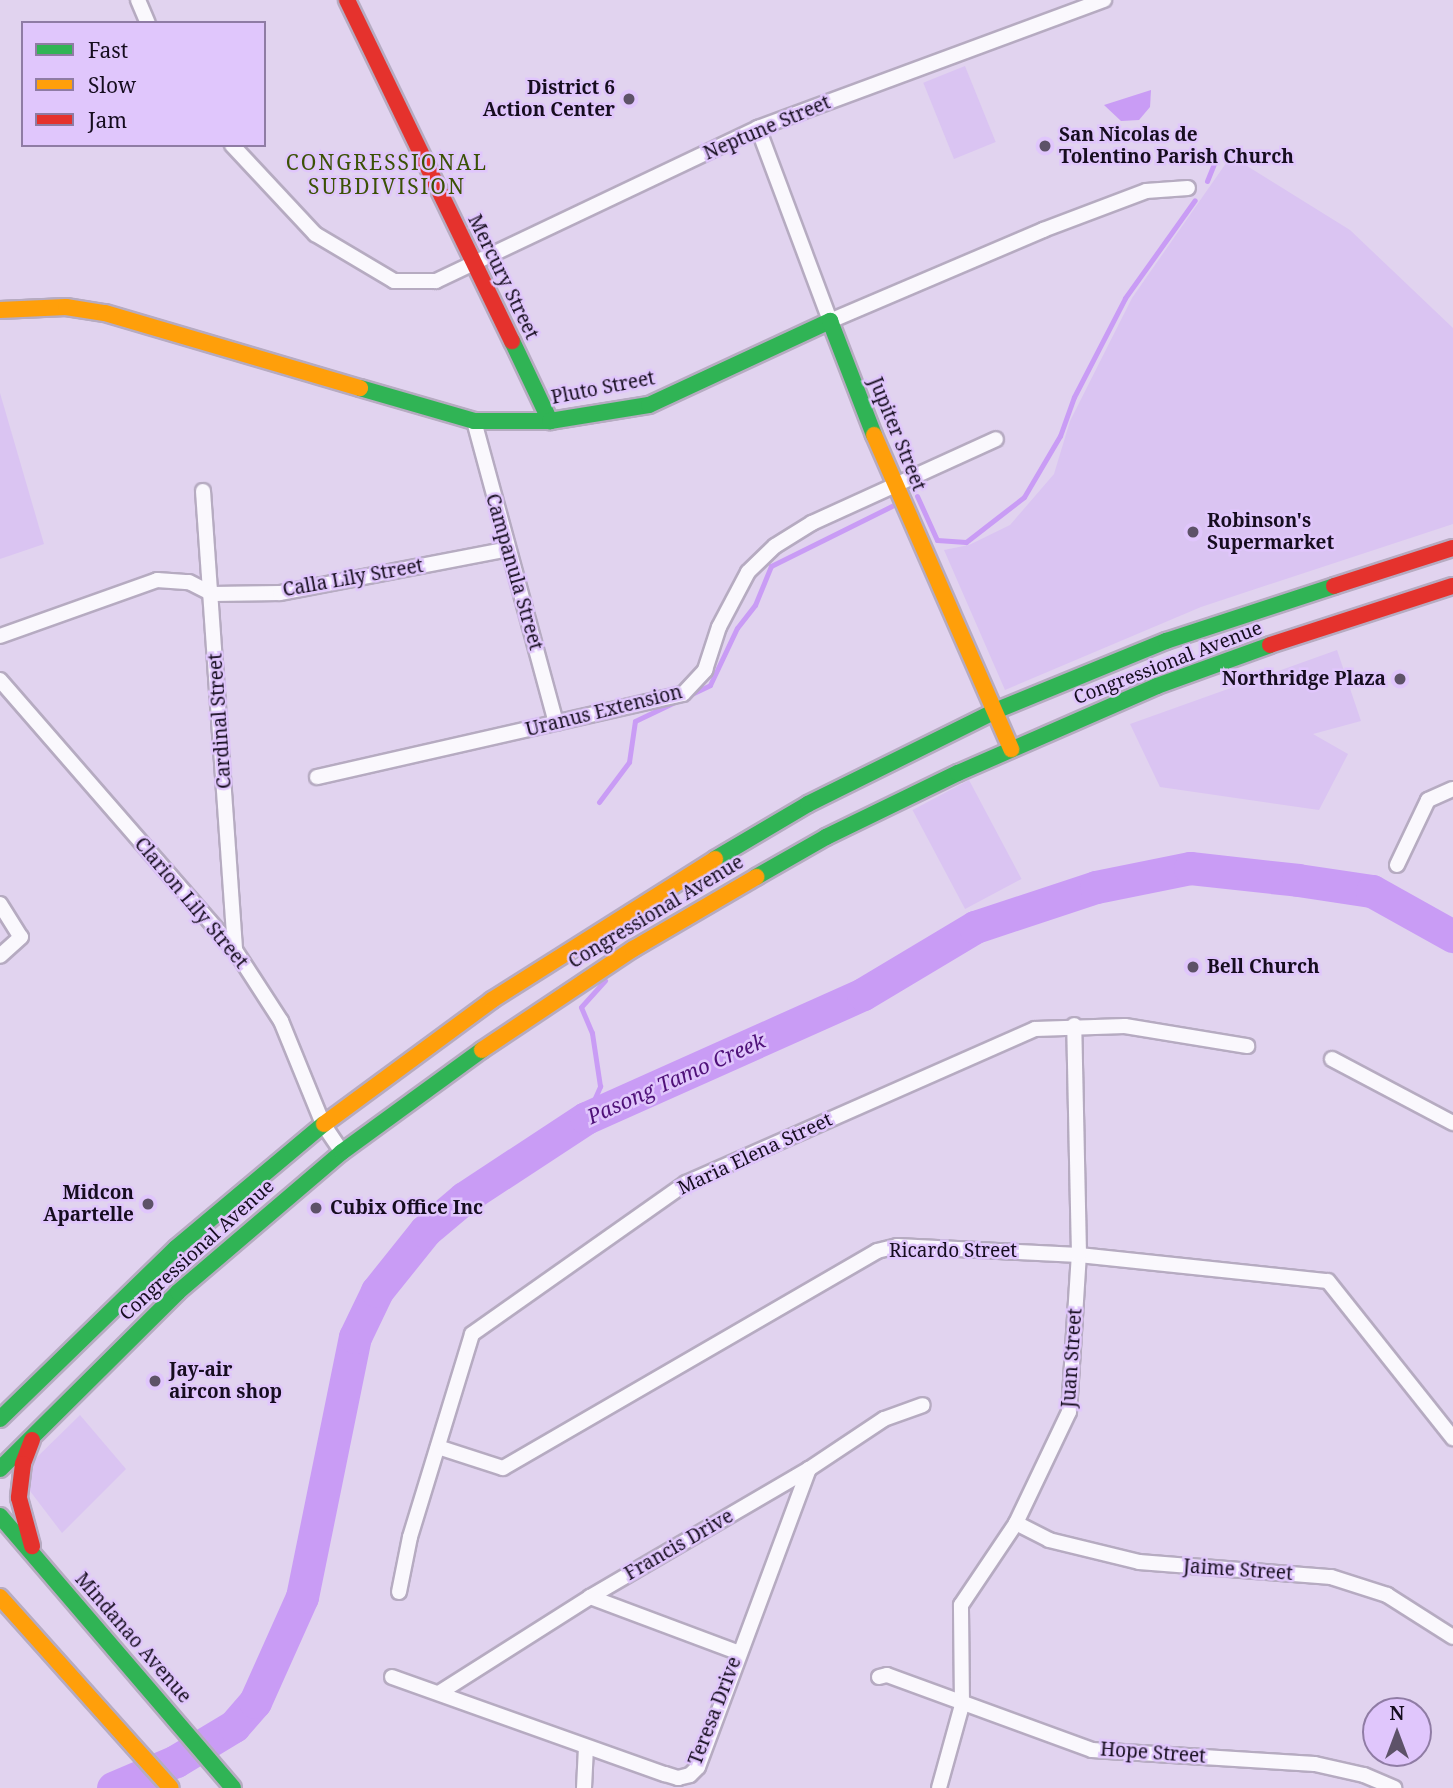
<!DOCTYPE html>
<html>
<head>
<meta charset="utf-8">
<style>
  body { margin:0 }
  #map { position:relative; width:1453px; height:1788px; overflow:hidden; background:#e1d3ef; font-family:"Noto Serif",serif }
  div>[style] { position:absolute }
  .built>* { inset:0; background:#dac4f2; transform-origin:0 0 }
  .water>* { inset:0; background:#c99cf5 }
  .stream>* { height:5px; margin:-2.5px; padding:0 2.5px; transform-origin:2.5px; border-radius:2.5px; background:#c99cf5 }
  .river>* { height:33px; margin:-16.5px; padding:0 16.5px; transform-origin:16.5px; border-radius:16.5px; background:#c99cf5 }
  .roads { filter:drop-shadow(2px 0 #b6abc1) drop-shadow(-2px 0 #b6abc1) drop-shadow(0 2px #b6abc1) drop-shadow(0 -2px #b6abc1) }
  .street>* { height:14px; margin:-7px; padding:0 7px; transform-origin:7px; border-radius:7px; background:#faf8fd }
  .fast>* { height:16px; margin:-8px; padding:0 8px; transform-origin:8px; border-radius:8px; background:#30b455 }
  .slow>* { height:16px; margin:-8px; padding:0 8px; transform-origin:8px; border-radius:8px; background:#ff9f0a }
  .jam>* { height:16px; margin:-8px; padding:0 8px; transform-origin:8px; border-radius:8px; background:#e5322d }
  .dots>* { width:19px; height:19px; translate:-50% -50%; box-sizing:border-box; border:4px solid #e0c6fc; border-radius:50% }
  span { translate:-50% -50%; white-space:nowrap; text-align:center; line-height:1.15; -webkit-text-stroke:5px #e0c6fc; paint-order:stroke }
  .poi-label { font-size:19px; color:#160d1f; font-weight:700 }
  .right { translate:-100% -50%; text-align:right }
  .left { translate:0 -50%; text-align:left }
  .street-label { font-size:19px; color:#160d1f }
  .neighbourhood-label { font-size:21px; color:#3b5205; letter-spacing:2px }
  .water-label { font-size:21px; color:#4f1179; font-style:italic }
  .legend { position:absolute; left:21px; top:21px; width:245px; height:126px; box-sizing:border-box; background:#e0c6fc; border:2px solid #8f7ca4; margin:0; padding:9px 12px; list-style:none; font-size:21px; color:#160d1f }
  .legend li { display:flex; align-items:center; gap:14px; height:35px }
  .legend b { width:35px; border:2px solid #8f7ca4 }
  .north { position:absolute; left:1362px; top:1697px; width:70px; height:70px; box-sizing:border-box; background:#e0c6fc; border:2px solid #8f7ca4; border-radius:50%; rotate:0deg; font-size:19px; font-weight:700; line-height:28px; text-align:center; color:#160d1f }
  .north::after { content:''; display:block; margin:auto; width:24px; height:32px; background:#5d5268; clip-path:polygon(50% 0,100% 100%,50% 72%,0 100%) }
</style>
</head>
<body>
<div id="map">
  <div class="built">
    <div style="left:965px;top:66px;width:82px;height:45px;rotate:68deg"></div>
    <div style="clip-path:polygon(1231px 156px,1350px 230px,1453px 328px,1453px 524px,1201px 607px,1005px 690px,944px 550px,969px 545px,1010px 525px,1054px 474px,1070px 421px,1132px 298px)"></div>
    <div style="clip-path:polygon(0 393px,44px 544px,0 559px)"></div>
    <div style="clip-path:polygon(1337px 650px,1361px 721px,1313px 734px,1348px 754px,1319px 810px,1160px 787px,1130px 724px)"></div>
    <div style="left:969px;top:780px;width:112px;height:64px;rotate:62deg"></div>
    <div style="clip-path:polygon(80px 1415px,126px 1469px,62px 1533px,30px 1491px,32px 1462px)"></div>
  </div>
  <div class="water">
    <div style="clip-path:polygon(1151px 90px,1150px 107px,1139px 120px,1121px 121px,1104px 105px)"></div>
  </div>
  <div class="stream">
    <div style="left:1207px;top:181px;width:24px;rotate:-68deg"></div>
    <div style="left:917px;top:496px;width:48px;rotate:65.6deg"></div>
    <div style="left:937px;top:540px;width:29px;rotate:4deg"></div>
    <div style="left:966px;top:542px;width:73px;rotate:-37.8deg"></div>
    <div style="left:1024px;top:497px;width:71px;rotate:-59.5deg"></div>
    <div style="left:1060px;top:436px;width:41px;rotate:-70.3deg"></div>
    <div style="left:1074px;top:397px;width:111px;rotate:-62.7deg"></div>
    <div style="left:1125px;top:298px;width:120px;rotate:-54.5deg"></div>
    <div style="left:599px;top:802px;width:50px;rotate:-53.1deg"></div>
    <div style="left:629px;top:762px;width:41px;rotate:-81.7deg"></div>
    <div style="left:635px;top:721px;width:83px;rotate:-25.6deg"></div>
    <div style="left:710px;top:685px;width:63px;rotate:-64.7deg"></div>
    <div style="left:737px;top:628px;width:29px;rotate:-52deg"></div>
    <div style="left:755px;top:605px;width:42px;rotate:-67.7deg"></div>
    <div style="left:771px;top:566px;width:137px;rotate:-26.4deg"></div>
    <div style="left:586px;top:1118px;width:35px;rotate:-66deg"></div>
    <div style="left:600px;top:1086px;width:54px;rotate:-98.6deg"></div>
    <div style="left:592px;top:1033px;width:28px;rotate:-113deg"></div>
    <div style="left:581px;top:1007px;width:36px;rotate:-48deg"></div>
  </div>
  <div class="river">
    <div style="left:113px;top:1788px;width:69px;rotate:-23.2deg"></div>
    <div style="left:176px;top:1761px;width:68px;rotate:-31.1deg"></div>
    <div style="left:234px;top:1726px;width:32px;rotate:-49deg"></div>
    <div style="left:255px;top:1702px;width:115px;rotate:-65.9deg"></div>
    <div style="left:302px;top:1597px;width:265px;rotate:-78.5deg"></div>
    <div style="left:355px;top:1337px;width:51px;rotate:-64.4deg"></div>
    <div style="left:377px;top:1291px;width:77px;rotate:-51.3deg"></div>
    <div style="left:425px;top:1231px;width:51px;rotate:-40.2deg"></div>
    <div style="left:464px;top:1198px;width:146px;rotate:-33.3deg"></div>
    <div style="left:586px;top:1118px;width:303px;rotate:-24.1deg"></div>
    <div style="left:863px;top:994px;width:131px;rotate:-30.9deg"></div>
    <div style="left:975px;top:927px;width:127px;rotate:-18.3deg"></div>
    <div style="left:1096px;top:887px;width:96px;rotate:-11.4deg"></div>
    <div style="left:1190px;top:868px;width:109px;rotate:6.3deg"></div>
    <div style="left:1298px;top:880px;width:75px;rotate:8.5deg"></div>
    <div style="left:1372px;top:891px;width:93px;rotate:29.1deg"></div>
  </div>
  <div class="roads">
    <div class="street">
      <div style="left:138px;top:0;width:25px;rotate:67deg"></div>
      <div style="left:758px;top:128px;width:206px;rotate:69.5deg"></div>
      <div style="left:830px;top:321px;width:232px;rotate:-23.1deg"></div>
      <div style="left:1043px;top:230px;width:110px;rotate:-20.7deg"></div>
      <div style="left:1146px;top:191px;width:42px;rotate:-4.1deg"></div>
      <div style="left:232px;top:145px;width:122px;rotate:47deg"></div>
      <div style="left:315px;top:234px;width:92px;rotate:30.7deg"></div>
      <div style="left:394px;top:281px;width:42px"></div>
      <div style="left:436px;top:281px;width:357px;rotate:-25.4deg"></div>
      <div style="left:758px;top:128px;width:369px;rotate:-20.3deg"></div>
      <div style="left:474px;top:421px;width:313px;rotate:74.8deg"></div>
      <div style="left:203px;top:491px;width:460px;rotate:86deg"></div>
      <div style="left:0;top:636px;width:167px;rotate:-19.6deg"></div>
      <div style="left:157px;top:580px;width:32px;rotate:4deg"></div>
      <div style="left:189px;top:582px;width:27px;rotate:27deg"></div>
      <div style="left:213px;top:594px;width:67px;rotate:-0.9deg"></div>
      <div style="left:280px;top:593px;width:232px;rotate:-10.9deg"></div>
      <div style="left:0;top:680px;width:358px;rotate:49deg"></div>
      <div style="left:235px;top:950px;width:85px;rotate:57.1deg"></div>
      <div style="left:281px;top:1021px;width:111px;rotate:67.8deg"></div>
      <div style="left:323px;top:1124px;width:34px;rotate:56deg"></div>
      <div style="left:317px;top:777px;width:375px;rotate:-12.8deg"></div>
      <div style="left:683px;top:694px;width:33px;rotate:-47deg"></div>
      <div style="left:705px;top:670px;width:45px;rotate:-72deg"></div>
      <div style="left:719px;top:627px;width:62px;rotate:-62.2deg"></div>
      <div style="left:748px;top:572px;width:37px;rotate:-44deg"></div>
      <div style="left:775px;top:546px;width:44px;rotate:-31.9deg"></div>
      <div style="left:812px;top:523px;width:202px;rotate:-24.5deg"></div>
      <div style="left:1397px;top:865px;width:72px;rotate:-64.5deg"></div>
      <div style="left:1428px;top:800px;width:27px;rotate:-24deg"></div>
      <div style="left:0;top:904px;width:39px;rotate:58deg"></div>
      <div style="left:21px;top:937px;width:28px;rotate:138deg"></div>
      <div style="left:1332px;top:1059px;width:137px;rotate:27.9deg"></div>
      <div style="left:438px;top:1447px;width:68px;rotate:17.9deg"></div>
      <div style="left:503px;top:1468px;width:432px;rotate:-30.1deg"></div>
      <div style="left:877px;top:1251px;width:21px;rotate:-14deg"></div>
      <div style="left:897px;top:1246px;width:182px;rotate:2.8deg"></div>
      <div style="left:1079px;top:1255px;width:250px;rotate:6deg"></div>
      <div style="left:1328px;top:1281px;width:201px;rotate:51.5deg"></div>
      <div style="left:1016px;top:1523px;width:37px;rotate:27deg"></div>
      <div style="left:1049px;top:1540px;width:93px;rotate:13.7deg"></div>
      <div style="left:1139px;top:1562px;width:193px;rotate:4.5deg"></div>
      <div style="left:1331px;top:1577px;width:59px;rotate:17.8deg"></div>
      <div style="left:1387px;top:1595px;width:78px;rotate:32.5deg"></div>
      <div style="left:399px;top:1592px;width:56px;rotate:-78.7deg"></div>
      <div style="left:410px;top:1537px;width:212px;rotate:-73deg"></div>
      <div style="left:472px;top:1334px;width:262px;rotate:-35.2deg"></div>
      <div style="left:686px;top:1183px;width:381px;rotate:-23.8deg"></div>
      <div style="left:1035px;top:1029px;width:90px;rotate:-1.9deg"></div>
      <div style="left:1125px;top:1026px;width:124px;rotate:9.3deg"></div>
      <div style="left:590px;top:1597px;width:157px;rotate:20.5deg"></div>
      <div style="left:392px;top:1677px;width:290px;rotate:19.6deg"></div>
      <div style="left:665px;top:1774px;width:14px;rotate:17deg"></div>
      <div style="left:678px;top:1778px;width:12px;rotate:-14deg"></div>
      <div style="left:690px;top:1775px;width:11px;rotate:-45deg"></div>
      <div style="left:698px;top:1767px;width:318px;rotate:-69.6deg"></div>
      <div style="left:879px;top:1677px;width:8px;rotate:-14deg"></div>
      <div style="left:887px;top:1675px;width:218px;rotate:20.1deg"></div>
      <div style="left:1092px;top:1750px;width:223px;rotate:3.6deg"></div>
      <div style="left:1315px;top:1764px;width:50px;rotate:12.7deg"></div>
      <div style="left:1364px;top:1775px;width:33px;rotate:23deg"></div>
      <div style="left:439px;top:1693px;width:179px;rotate:-32.4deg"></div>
      <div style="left:590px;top:1597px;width:254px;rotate:-30.3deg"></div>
      <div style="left:809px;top:1469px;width:90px;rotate:-33.7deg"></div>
      <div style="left:884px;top:1419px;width:41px;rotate:-19.7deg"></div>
      <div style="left:584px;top:1788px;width:41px;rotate:-87.2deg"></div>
      <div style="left:939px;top:1788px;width:86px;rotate:-74.5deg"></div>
      <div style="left:962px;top:1705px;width:100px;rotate:-90.6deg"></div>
      <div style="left:961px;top:1605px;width:99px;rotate:-56.1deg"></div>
      <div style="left:1016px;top:1523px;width:123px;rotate:-64.5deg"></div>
      <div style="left:1069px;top:1412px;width:157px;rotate:-86.4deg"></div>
      <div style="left:1079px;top:1255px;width:230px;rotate:-91.2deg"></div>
    </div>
    <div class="fast">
      <div style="left:512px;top:341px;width:89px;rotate:64.6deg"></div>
      <div style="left:360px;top:388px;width:119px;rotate:16.1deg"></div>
      <div style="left:474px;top:421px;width:76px"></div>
      <div style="left:550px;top:421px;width:100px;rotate:-9.2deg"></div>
      <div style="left:649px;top:405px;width:200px;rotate:-24.9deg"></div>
      <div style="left:830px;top:321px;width:122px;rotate:68.9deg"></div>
      <div style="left:715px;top:859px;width:108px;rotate:-30.6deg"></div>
      <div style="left:808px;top:804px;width:209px;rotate:-26.4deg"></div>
      <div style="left:995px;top:711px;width:185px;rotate:-22.3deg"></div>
      <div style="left:1166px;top:641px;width:177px;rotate:-18.1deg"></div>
      <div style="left:756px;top:877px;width:81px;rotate:-29.7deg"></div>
      <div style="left:826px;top:837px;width:147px;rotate:-25.9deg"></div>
      <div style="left:958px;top:773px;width:217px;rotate:-23.6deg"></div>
      <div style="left:1157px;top:686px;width:120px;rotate:-19.9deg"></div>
      <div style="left:0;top:1419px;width:245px;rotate:-44.2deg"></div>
      <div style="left:176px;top:1248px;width:193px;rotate:-40deg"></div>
      <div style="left:0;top:1469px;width:251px;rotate:-44.8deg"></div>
      <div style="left:178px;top:1292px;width:216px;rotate:-40.5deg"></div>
      <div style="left:342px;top:1152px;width:173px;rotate:-36.1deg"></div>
      <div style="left:0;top:1516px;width:358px;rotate:49.4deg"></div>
    </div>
    <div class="slow">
      <div style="left:0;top:310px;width:66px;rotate:-2.6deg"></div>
      <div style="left:66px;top:307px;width:39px;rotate:9deg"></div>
      <div style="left:105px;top:313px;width:266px;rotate:16.4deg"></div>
      <div style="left:874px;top:435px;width:343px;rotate:66.4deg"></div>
      <div style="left:482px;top:1050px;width:182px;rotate:-33.8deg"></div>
      <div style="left:633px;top:949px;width:143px;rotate:-30.3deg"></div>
      <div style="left:324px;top:1124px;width:209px;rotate:-36.4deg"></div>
      <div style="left:492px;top:1000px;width:264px;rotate:-32.3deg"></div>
      <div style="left:0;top:1597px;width:256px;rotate:48.2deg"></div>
    </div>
    <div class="jam">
      <div style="left:347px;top:0;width:379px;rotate:64.2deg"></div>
      <div style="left:1334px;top:586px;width:125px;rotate:-17.7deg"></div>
      <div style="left:1270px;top:645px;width:192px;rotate:-17.9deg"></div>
      <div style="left:32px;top:1440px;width:26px;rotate:111deg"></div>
      <div style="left:23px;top:1464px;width:34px;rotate:97deg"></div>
      <div style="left:19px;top:1498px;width:50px;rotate:74.8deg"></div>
    </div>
  </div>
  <div class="dots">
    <div style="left:629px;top:99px;background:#5d5268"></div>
    <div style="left:1045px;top:146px;background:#5d5268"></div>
    <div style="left:1193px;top:532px;background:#5d5268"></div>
    <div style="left:1400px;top:679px;background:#5d5268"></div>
    <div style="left:1193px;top:967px;background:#5d5268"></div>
    <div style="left:148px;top:1204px;background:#5d5268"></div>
    <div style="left:316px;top:1208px;background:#5d5268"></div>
    <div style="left:155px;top:1381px;background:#5d5268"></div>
  </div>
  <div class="poi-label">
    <span class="right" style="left:615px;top:99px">District 6<br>Action Center</span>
    <span class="left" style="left:1059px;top:146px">San Nicolas de<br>Tolentino Parish Church</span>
    <span class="left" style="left:1207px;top:532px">Robinson's<br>Supermarket</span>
    <span class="right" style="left:1386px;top:679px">Northridge Plaza</span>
    <span class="left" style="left:1207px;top:967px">Bell Church</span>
    <span class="right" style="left:134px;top:1204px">Midcon<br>Apartelle</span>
    <span class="left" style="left:330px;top:1208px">Cubix Office Inc</span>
    <span class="left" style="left:169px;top:1381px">Jay-air<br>aircon shop</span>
  </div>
  <div class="street-label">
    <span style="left:767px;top:128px;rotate:-23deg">Neptune Street</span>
    <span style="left:503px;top:277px;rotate:64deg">Mercury Street</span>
    <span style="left:603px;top:388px;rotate:-11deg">Pluto Street</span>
    <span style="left:897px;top:434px;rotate:68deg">Jupiter Street</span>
    <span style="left:514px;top:572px;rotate:74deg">Campanula Street</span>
    <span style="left:353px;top:578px;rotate:-10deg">Calla Lily Street</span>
    <span style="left:1168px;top:663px;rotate:-21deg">Congressional Avenue</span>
    <span style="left:604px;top:711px;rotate:-14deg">Uranus Extension</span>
    <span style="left:220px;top:721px;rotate:-94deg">Cardinal Street</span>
    <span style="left:191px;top:903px;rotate:50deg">Clarion Lily Street</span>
    <span style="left:656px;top:912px;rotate:-31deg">Congressional Avenue</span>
    <span style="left:755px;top:1154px;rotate:-25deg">Maria Elena Street</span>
    <span style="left:197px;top:1250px;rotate:-42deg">Congressional Avenue</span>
    <span style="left:953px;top:1251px">Ricardo Street</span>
    <span style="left:1072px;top:1358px;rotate:-86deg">Juan Street</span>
    <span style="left:679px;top:1545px;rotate:-30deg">Francis Drive</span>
    <span style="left:1238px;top:1570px;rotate:4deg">Jaime Street</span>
    <span style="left:133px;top:1638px;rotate:49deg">Mindanao Avenue</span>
    <span style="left:715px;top:1711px;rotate:-69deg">Teresa Drive</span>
    <span style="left:1153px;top:1753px;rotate:4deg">Hope Street</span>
  </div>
  <div class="neighbourhood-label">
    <span style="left:387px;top:174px">CONGRESSIONAL<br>SUBDIVISION</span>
  </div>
  <div class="water-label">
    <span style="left:676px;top:1078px;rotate:-24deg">Pasong Tamo Creek</span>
  </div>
  <ul class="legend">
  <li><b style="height:9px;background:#30b455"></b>Fast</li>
  <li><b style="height:9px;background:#ff9f0a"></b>Slow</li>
  <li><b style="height:9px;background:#e5322d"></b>Jam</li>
  </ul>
  <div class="north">N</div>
</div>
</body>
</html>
